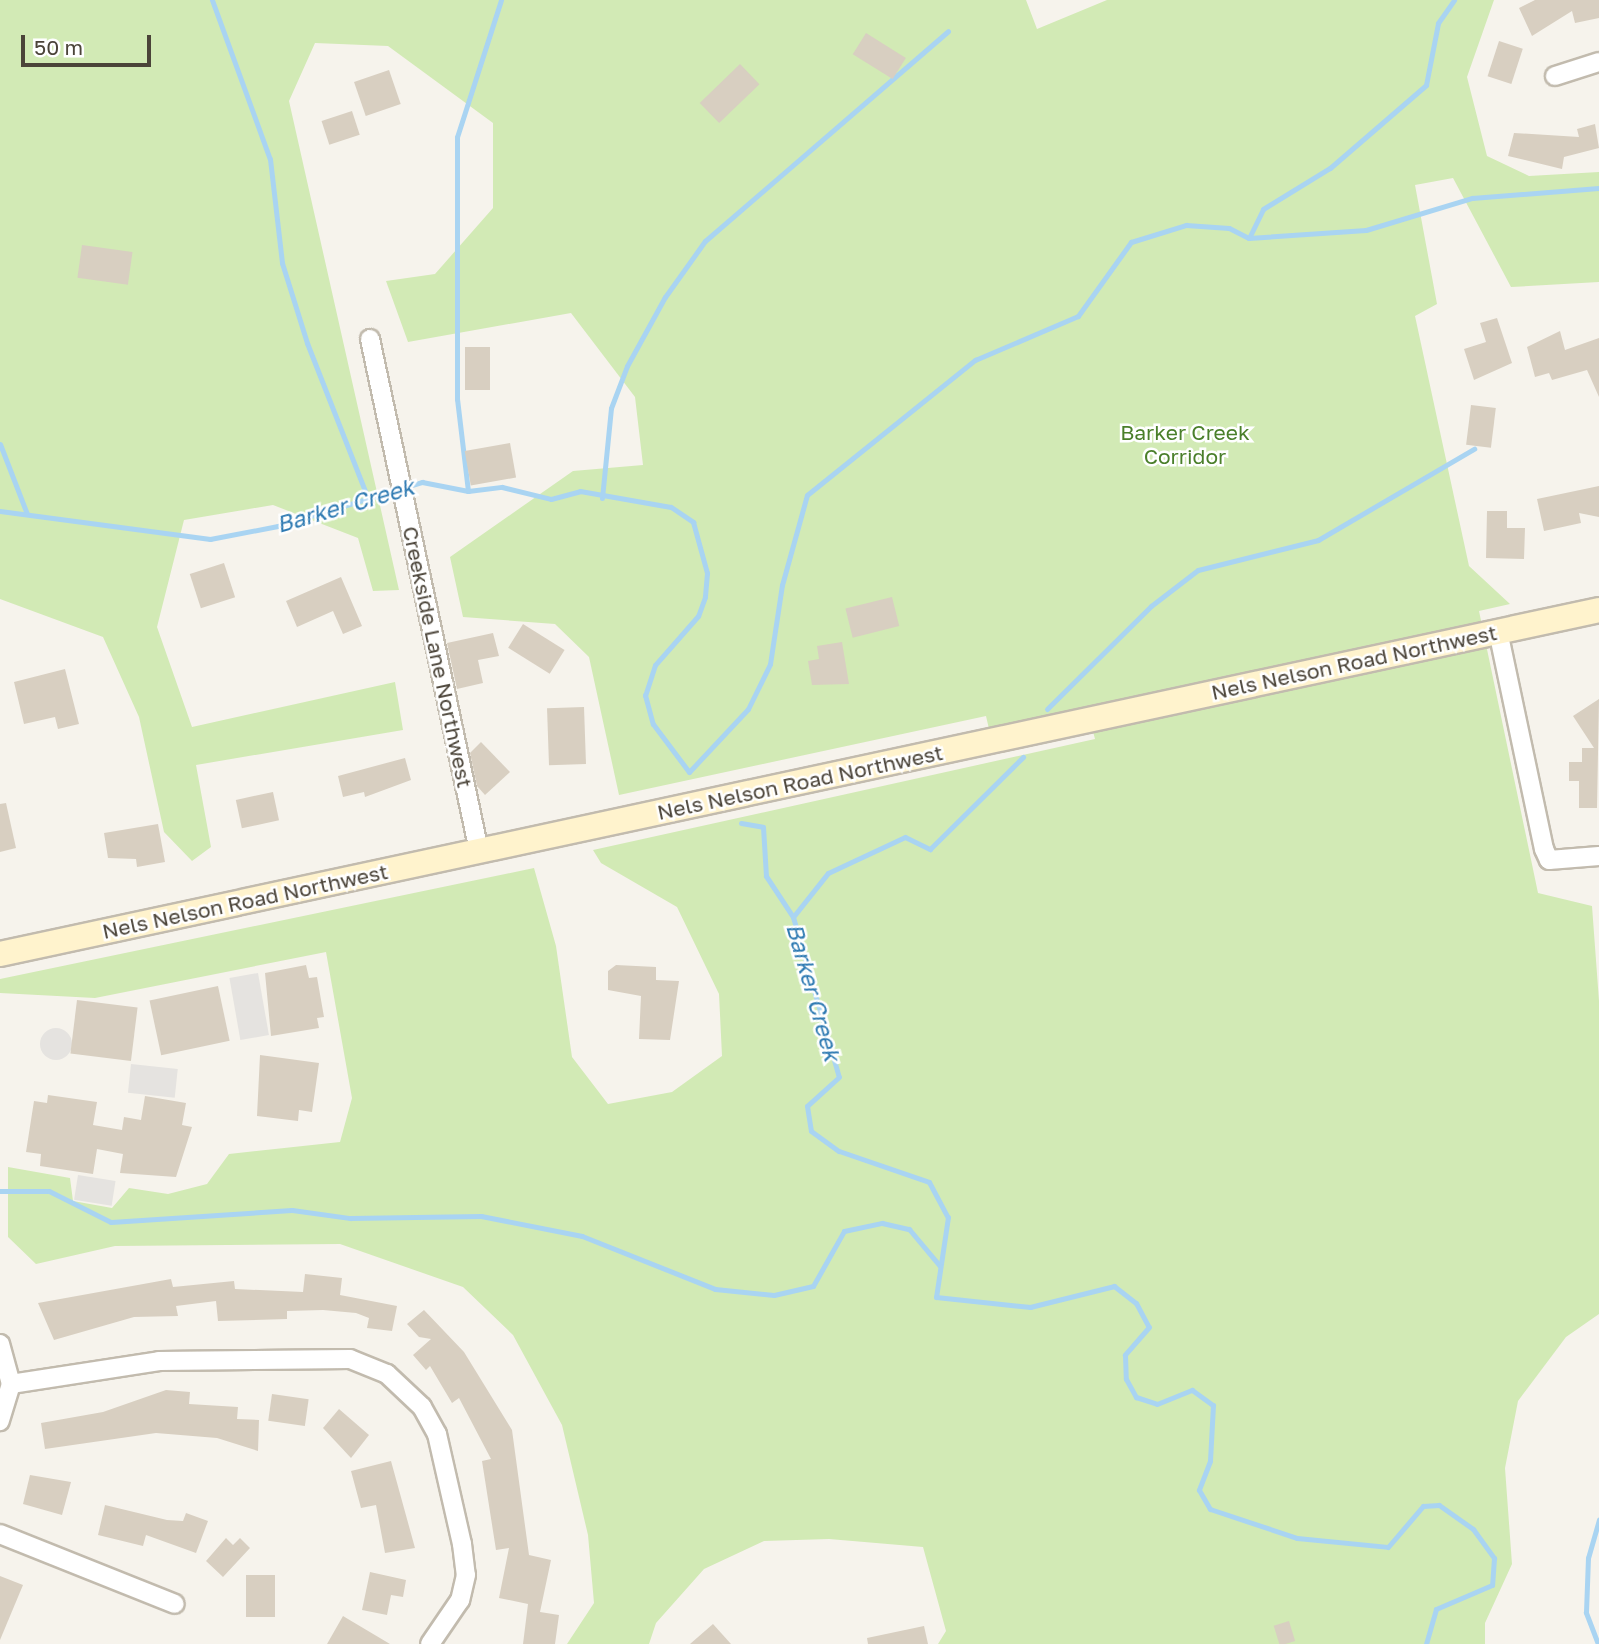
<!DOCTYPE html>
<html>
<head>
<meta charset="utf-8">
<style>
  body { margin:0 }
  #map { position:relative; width:1599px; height:1644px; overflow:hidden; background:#f6f3ec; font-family:"Golos Text",sans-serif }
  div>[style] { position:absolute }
  .green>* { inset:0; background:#d2eab5 }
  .parking>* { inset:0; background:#e5e3e0; transform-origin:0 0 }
  .round { border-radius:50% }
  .stream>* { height:5px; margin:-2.5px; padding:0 2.5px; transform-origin:2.5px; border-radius:2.5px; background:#a9d4f2 }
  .building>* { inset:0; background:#d8cfc1; transform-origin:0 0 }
  .roads { filter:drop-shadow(2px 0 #c2bbae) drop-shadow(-2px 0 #c2bbae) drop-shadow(0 2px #c2bbae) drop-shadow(0 -2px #c2bbae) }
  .street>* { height:18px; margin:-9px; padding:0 9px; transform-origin:9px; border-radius:9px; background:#fff }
  .secondary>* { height:24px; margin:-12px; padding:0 12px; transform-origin:12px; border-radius:12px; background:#fff3cd }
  span { translate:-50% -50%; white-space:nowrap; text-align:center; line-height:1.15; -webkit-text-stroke:5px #fff; paint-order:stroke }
  .park-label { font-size:21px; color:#4a7f2a }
  .street-label { font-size:21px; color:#4b4439 }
  .water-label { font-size:23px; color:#2e7ab2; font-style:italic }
  .scale { position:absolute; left:21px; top:35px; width:130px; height:32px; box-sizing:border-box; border:4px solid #4b4439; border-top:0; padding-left:9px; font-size:21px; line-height:24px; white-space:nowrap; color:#4b4439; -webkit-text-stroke:5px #fff; paint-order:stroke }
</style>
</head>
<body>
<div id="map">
  <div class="green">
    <div style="clip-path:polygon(0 0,1026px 0,1037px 29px,1107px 0,1494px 0,1467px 77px,1487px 156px,1529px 176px,1599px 172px,1599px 282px,1511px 287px,1453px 178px,1415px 185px,1437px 304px,1415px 316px,1469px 566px,1510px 604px,1479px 611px,1538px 893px,1592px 906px,1599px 1001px,1599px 1314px,1566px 1337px,1518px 1401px,1505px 1468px,1512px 1564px,1485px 1623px,1485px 1644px,938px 1644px,946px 1631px,923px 1547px,829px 1539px,764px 1541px,704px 1569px,656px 1623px,649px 1644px,567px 1644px,594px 1603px,588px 1535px,562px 1425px,513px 1335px,463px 1287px,340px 1244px,115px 1246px,36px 1264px,8px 1237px,8px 1167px,70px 1178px,73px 1201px,112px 1208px,129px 1188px,168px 1194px,207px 1184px,229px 1154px,340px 1142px,352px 1098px,326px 952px,95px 998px,0 993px,0 979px,534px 868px,556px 946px,572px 1057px,608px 1104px,672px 1092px,722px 1056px,719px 994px,677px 907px,601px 863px,593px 850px,1095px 739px,1090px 720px,992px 742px,986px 716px,619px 795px,589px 657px,555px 624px,463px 617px,450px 557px,573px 471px,643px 465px,635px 397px,571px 313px,408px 342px,386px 281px,435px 274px,493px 208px,493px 123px,388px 46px,315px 43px,289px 101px,399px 590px,373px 591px,358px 538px,273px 505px,184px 520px,157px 627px,192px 727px,395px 682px,403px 730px,196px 765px,211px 847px,192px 861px,164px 832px,139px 717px,103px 637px,0 599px)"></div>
  </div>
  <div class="parking">
    <div style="left:258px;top:973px;width:63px;height:29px;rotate:80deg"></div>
    <div class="round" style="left:40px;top:1028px;width:32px;height:32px"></div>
    <div style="left:131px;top:1064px;width:47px;height:29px;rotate:6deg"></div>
    <div style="left:78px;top:1175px;width:38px;height:25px;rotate:9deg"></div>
  </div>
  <div class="stream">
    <div style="left:212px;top:0;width:169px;rotate:70deg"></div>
    <div style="left:270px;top:159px;width:105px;rotate:83.4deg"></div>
    <div style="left:282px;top:263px;width:84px;rotate:72.6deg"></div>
    <div style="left:307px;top:343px;width:164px;rotate:68.6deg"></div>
    <div style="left:1249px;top:238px;width:32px;rotate:-64deg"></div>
    <div style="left:1263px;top:209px;width:79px;rotate:-31.5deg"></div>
    <div style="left:1330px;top:168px;width:127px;rotate:-40.8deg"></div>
    <div style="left:1426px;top:85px;width:63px;rotate:-79deg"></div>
    <div style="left:1438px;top:23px;width:28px;rotate:-55deg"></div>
    <div style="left:0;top:444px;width:75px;rotate:68.9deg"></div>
    <div style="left:468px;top:491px;width:93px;rotate:-96.8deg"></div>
    <div style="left:457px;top:399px;width:262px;rotate:-90deg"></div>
    <div style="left:457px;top:137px;width:144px;rotate:-72.2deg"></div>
    <div style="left:602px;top:498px;width:90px;rotate:-84.3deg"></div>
    <div style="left:611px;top:408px;width:45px;rotate:-69.1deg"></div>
    <div style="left:627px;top:366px;width:79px;rotate:-61.2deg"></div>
    <div style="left:665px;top:297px;width:69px;rotate:-54.5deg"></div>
    <div style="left:705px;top:241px;width:321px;rotate:-40.8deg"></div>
    <div style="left:0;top:511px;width:212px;rotate:7.6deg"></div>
    <div style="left:210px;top:539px;width:69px;rotate:-10.8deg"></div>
    <div style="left:278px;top:526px;width:151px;rotate:-17deg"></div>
    <div style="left:422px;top:482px;width:47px;rotate:11.1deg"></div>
    <div style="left:468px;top:491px;width:34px;rotate:-7deg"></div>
    <div style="left:502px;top:487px;width:50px;rotate:13.8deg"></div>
    <div style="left:551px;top:499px;width:30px;rotate:-15deg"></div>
    <div style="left:580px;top:491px;width:92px;rotate:10deg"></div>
    <div style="left:671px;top:507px;width:27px;rotate:34deg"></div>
    <div style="left:693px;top:522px;width:53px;rotate:74.6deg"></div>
    <div style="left:707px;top:573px;width:24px;rotate:95deg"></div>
    <div style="left:705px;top:597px;width:20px;rotate:110deg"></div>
    <div style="left:698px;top:616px;width:65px;rotate:131.3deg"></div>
    <div style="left:655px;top:665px;width:32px;rotate:108deg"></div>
    <div style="left:645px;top:695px;width:30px;rotate:75deg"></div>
    <div style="left:653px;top:724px;width:60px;rotate:53.1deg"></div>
    <div style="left:689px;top:772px;width:86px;rotate:-46.9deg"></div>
    <div style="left:748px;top:709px;width:50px;rotate:-63.9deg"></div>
    <div style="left:770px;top:664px;width:80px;rotate:-81.4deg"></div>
    <div style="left:782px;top:585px;width:93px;rotate:-74.5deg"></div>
    <div style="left:807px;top:495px;width:216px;rotate:-38.8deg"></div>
    <div style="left:975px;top:360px;width:112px;rotate:-23.1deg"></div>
    <div style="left:1078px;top:316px;width:91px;rotate:-54.4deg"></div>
    <div style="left:1131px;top:242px;width:58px;rotate:-17.2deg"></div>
    <div style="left:1186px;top:225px;width:43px;rotate:4deg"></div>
    <div style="left:1229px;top:228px;width:22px;rotate:27deg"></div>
    <div style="left:1249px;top:238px;width:117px;rotate:-3.9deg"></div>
    <div style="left:1366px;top:230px;width:111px;rotate:-16.8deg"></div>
    <div style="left:1472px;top:198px;width:127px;rotate:-4.5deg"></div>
    <div style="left:1047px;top:709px;width:146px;rotate:-44.7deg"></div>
    <div style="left:1151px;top:606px;width:59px;rotate:-37.5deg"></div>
    <div style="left:1198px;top:570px;width:124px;rotate:-14deg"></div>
    <div style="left:1318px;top:540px;width:181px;rotate:-30.3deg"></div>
    <div style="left:741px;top:823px;width:22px;rotate:10deg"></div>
    <div style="left:763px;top:827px;width:49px;rotate:86.5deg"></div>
    <div style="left:766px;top:876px;width:49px;rotate:56.6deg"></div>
    <div style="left:793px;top:917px;width:166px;rotate:74deg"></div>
    <div style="left:839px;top:1077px;width:43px;rotate:137.8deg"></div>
    <div style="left:807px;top:1106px;width:25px;rotate:81deg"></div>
    <div style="left:811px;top:1131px;width:34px;rotate:36deg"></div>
    <div style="left:839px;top:1151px;width:95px;rotate:19deg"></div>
    <div style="left:929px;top:1182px;width:40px;rotate:62deg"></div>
    <div style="left:948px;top:1217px;width:81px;rotate:98.5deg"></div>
    <div style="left:936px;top:1297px;width:95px;rotate:6.1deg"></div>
    <div style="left:1030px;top:1307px;width:87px;rotate:-14deg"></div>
    <div style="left:1114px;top:1286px;width:28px;rotate:38deg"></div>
    <div style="left:1136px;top:1303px;width:27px;rotate:62deg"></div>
    <div style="left:1149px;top:1327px;width:37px;rotate:131deg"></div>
    <div style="left:1125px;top:1355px;width:24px;rotate:88deg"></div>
    <div style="left:1126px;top:1379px;width:21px;rotate:61deg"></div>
    <div style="left:1136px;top:1397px;width:22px;rotate:18deg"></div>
    <div style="left:1157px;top:1404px;width:38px;rotate:-22deg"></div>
    <div style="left:1192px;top:1390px;width:26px;rotate:36deg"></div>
    <div style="left:1213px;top:1405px;width:56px;rotate:93.1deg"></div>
    <div style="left:1210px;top:1461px;width:31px;rotate:111deg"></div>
    <div style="left:1199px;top:1490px;width:22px;rotate:60deg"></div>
    <div style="left:1210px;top:1509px;width:92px;rotate:18.4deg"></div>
    <div style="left:1297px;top:1538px;width:91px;rotate:5.6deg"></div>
    <div style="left:1388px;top:1547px;width:54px;rotate:-49.5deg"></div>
    <div style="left:1423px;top:1506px;width:16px;rotate:-4deg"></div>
    <div style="left:1439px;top:1505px;width:42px;rotate:35.2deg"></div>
    <div style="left:1473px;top:1529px;width:36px;rotate:54deg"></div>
    <div style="left:1494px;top:1558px;width:27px;rotate:94deg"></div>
    <div style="left:1492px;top:1585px;width:61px;rotate:156.8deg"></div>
    <div style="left:1436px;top:1609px;width:36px;rotate:106deg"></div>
    <div style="left:793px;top:917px;width:56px;rotate:-51.5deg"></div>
    <div style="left:828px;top:873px;width:85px;rotate:-25.1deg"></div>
    <div style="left:905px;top:837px;width:28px;rotate:26deg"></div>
    <div style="left:930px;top:849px;width:131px;rotate:-44.7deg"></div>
    <div style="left:0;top:1191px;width:49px"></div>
    <div style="left:49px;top:1191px;width:69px;rotate:26.6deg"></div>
    <div style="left:111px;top:1222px;width:181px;rotate:-3.8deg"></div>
    <div style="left:292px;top:1210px;width:59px;rotate:7.9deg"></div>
    <div style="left:350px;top:1218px;width:131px;rotate:-0.9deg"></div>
    <div style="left:481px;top:1216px;width:103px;rotate:11.2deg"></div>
    <div style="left:582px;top:1236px;width:143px;rotate:21.7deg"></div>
    <div style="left:715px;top:1289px;width:59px;rotate:5.8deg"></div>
    <div style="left:774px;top:1295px;width:40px;rotate:-13deg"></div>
    <div style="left:813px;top:1286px;width:63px;rotate:-60.6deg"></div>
    <div style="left:844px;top:1231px;width:39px;rotate:-12deg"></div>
    <div style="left:882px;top:1223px;width:28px;rotate:13deg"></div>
    <div style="left:909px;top:1229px;width:48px;rotate:50deg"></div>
    <div style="left:1598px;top:1644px;width:34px;rotate:-111deg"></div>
    <div style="left:1586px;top:1612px;width:54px;rotate:-87.9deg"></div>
    <div style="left:1588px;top:1558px;width:40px;rotate:-74deg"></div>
  </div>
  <div class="building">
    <div style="clip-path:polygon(1535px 0,1599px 0,1599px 18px,1575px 23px,1572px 11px,1532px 36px,1519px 8px)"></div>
    <div style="left:866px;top:33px;width:47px;height:25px;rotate:32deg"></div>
    <div style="left:1499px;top:41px;width:25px;height:37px;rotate:18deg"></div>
    <div style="left:740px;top:64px;width:28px;height:56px;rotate:46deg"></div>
    <div style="left:389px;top:70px;width:36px;height:37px;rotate:71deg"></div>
    <div style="left:352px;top:111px;width:25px;height:32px;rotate:72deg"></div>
    <div style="clip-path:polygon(1595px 124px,1599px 148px,1564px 157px,1562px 169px,1508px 156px,1514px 133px,1579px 137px,1577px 129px)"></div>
    <div style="left:82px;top:245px;width:51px;height:33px;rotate:8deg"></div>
    <div style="clip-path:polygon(1497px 318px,1512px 363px,1474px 380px,1464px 349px,1486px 342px,1480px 323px)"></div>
    <div style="clip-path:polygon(1560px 331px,1565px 350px,1599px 338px,1599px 397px,1587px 370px,1552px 380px,1549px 373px,1535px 377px,1527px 347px)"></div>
    <div style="left:465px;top:347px;width:25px;height:43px"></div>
    <div style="left:1471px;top:405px;width:25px;height:40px;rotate:7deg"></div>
    <div style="left:510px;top:443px;width:35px;height:46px;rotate:80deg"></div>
    <div style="clip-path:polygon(1599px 486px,1599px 517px,1579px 513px,1581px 523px,1544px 531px,1537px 499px)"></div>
    <div style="clip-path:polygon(1487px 511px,1507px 511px,1507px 528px,1525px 528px,1524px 559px,1486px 558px)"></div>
    <div style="left:224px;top:563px;width:36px;height:36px;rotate:72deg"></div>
    <div style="clip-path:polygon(341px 577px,362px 626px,343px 634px,333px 611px,297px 627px,286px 601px)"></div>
    <div style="left:892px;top:597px;width:30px;height:48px;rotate:76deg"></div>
    <div style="left:523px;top:624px;width:49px;height:28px;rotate:32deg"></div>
    <div style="clip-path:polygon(493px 633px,499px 656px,478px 660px,483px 683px,457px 689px,447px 643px)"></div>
    <div style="clip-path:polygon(842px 642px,849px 684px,812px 685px,808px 661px,819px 659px,817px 646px)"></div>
    <div style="clip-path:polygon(65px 669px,79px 724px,58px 729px,55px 717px,24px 724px,14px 682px)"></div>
    <div style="clip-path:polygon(1599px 699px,1597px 808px,1579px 808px,1579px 781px,1569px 781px,1569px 762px,1582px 762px,1582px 748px,1594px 748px,1573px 716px)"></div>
    <div style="left:584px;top:707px;width:57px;height:37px;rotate:88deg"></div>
    <div style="clip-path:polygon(481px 742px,510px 772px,485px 795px,477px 786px,470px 753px)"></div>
    <div style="clip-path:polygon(405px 758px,411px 780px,365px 797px,364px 792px,343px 797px,338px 776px)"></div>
    <div style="left:273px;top:792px;width:29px;height:38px;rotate:78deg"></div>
    <div style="clip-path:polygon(6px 803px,16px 848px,0 852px,0 804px)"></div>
    <div style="clip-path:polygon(158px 824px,165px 862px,137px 867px,136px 859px,108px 858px,104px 833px)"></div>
    <div style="clip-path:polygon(306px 965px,309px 978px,317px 977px,324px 1017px,317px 1018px,319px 1028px,271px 1036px,265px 973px)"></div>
    <div style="clip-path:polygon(616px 965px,656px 967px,656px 980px,679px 981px,670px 1040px,639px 1039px,641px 996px,608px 990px,608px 971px)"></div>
    <div style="left:218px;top:986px;width:56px;height:70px;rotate:78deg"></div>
    <div style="left:77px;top:1000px;width:61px;height:54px;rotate:7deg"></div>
    <div style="clip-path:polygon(260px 1055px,319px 1063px,312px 1112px,299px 1110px,298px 1121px,257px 1116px)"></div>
    <div style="clip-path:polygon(48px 1095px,97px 1102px,93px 1125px,122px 1130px,124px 1117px,141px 1120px,145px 1096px,186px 1103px,182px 1125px,192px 1127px,176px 1177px,120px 1173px,123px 1154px,97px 1149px,93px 1174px,40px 1166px,41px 1154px,26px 1152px,34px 1101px,47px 1103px)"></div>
    <div style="clip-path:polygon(305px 1274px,342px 1278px,340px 1295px,397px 1306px,392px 1331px,367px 1328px,369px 1318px,356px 1313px,323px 1310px,287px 1311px,287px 1319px,218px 1321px,216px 1301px,176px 1306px,178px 1316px,134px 1317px,54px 1340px,38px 1303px,171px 1279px,173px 1287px,234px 1281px,235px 1289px,303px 1292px)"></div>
    <div style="clip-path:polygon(424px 1310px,464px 1352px,512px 1430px,529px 1555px,551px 1560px,540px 1612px,559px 1615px,555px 1644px,523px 1644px,528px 1604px,499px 1598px,509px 1548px,496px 1550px,482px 1461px,491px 1459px,459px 1398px,452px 1403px,430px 1366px,426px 1370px,413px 1355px,431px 1339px,419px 1337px,407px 1324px)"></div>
    <div style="clip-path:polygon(166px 1390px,190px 1392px,189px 1404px,238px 1407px,237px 1419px,259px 1420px,258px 1451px,217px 1438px,156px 1433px,45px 1449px,41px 1423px,103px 1412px)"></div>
    <div style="left:272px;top:1394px;width:37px;height:27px;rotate:8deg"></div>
    <div style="clip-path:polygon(339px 1409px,369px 1435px,351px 1458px,323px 1428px)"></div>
    <div style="clip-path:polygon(391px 1461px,415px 1548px,385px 1553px,376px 1505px,361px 1508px,351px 1471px)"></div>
    <div style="clip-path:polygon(30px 1475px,71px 1482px,62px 1515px,23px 1504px)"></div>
    <div style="clip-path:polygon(105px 1505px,167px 1520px,183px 1521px,186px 1513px,208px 1521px,196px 1553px,146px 1535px,143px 1546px,98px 1535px)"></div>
    <div style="clip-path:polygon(226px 1538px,233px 1545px,240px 1538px,250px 1548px,223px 1577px,206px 1561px)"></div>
    <div style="clip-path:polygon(370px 1572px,406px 1580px,403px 1597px,391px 1595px,387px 1615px,362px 1610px)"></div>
    <div style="left:246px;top:1575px;width:29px;height:42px"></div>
    <div style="clip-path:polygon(0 1576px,23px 1585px,0 1640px)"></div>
    <div style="clip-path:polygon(343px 1616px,353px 1622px,390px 1644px,327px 1644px)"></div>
    <div style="left:1289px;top:1621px;width:21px;height:16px;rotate:73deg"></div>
    <div style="clip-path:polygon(713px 1624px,731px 1644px,690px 1644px)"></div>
    <div style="clip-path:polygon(924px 1626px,928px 1644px,868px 1644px,867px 1638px)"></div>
  </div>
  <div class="roads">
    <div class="street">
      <div style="left:1555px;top:76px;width:46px;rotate:-17.7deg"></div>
      <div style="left:370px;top:339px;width:523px;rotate:77.98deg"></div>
      <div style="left:1498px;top:631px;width:223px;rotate:78.1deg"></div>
      <div style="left:1544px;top:849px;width:12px;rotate:66deg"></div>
      <div style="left:1549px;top:860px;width:50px;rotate:-4.6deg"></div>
      <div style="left:0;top:1344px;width:41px;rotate:74.6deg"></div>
      <div style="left:11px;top:1384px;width:39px;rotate:107deg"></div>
      <div style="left:11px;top:1384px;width:150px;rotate:-8.8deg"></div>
      <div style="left:159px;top:1361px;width:191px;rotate:-0.6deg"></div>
      <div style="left:350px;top:1359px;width:40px;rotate:22deg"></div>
      <div style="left:387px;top:1374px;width:48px;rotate:43.3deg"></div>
      <div style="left:422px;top:1407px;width:31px;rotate:61deg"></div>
      <div style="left:437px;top:1434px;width:113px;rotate:77.2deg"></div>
      <div style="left:462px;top:1544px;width:31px;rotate:83deg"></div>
      <div style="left:466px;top:1575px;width:26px;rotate:103deg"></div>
      <div style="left:460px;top:1600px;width:53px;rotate:124.3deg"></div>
      <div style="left:0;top:1534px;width:188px;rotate:21.8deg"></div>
    </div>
    <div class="secondary">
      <div style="left:0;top:954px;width:1636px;rotate:-12.14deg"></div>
    </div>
  </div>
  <div class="park-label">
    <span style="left:1185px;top:444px">Barker Creek<br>Corridor</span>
  </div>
  <div class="street-label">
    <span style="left:438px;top:657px;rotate:78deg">Creekside Lane Northwest</span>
    <span style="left:1354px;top:662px;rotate:-12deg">Nels Nelson Road Northwest</span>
    <span style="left:800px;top:782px;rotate:-12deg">Nels Nelson Road Northwest</span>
    <span style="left:245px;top:901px;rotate:-12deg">Nels Nelson Road Northwest</span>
  </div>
  <div class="water-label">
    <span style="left:345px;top:505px;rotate:-16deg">Barker Creek</span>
    <span style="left:814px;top:992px;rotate:74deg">Barker Creek</span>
  </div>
  <div class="scale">50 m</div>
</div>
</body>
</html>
